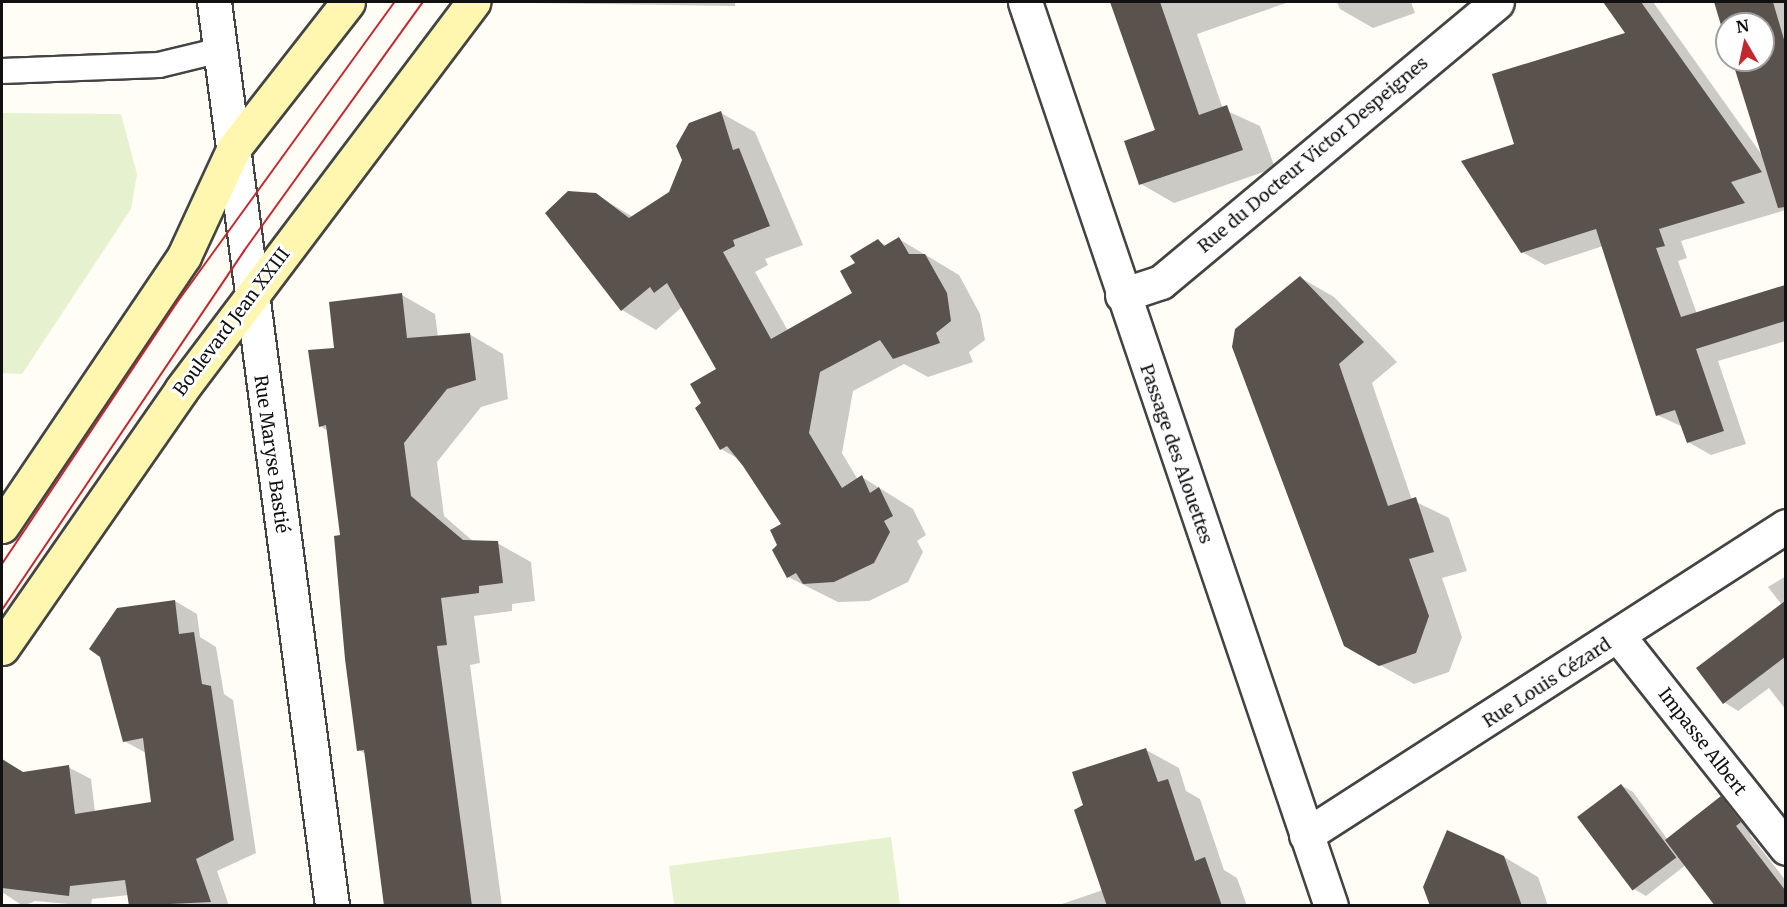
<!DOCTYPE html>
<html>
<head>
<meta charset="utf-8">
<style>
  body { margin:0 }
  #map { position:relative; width:1787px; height:907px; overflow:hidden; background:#fffdf5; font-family:Merriweather,serif }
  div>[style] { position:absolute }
  .pitch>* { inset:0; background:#e6f2cf }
  .shadow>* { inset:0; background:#0003 }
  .building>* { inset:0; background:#5a524d; transform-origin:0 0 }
  .roads { filter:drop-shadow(2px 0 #444) drop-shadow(-2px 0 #444) drop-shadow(0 2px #444) drop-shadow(0 -2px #444) }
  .service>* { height:24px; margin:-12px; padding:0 12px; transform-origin:12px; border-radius:12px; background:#fff }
  .minor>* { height:33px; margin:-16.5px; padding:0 16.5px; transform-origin:16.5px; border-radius:16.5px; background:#fff }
  .tertiary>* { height:33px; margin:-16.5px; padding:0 16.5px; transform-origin:16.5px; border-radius:16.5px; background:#fff }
  .secondary>* { height:33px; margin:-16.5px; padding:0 16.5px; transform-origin:16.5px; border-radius:16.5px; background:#fff6b0 }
  .tram>* { height:1.5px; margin:-0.75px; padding:0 0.75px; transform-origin:0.75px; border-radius:0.75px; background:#c4262e }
  span { translate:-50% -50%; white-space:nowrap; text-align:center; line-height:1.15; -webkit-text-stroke:6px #fff; paint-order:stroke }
  .street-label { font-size:18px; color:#111 }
  .frame { position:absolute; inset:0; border:3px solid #111; pointer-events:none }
  .north { position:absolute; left:1715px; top:12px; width:60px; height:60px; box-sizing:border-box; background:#fff; border:2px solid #a0a0a0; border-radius:50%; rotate:351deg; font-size:16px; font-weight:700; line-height:24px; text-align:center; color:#111 }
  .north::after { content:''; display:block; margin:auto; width:21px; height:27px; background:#c4262e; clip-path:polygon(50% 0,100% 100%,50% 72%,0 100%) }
</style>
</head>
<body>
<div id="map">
  <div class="pitch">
    <div style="clip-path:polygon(2px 113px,121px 114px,137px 174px,131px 209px,22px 374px,2px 373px)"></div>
    <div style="clip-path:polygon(891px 837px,900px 905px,674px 905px,669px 866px)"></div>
  </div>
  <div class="shadow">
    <div style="clip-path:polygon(529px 2px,735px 2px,735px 6px,532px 3px)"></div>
    <div style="clip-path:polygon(1112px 2px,1289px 2px,1197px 34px,1223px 109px,1260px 126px,1275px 168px,1174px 203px,1141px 184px,1157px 131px)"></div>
    <div style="clip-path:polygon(1337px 2px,1411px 2px,1415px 13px,1373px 28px,1340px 9px)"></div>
    <div style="clip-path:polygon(1605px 2px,1653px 2px,1762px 155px,1733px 60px,1763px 60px,1763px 24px,1727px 24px,1727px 40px,1715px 2px,1786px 2px,1786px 210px,1681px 241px,1687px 258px,1678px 261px,1697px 314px,1786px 287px,1786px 341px,1718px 361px,1746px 444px,1711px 455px,1688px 442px,1683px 427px,1657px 415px,1603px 246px,1545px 265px,1522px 252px,1516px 145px,1627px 34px)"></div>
    <div style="clip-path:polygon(721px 113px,755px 132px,803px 245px,765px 259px,768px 265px,755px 272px,788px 331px,854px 294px,857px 264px,878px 241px,887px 246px,899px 239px,959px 275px,980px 314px,985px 340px,969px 352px,973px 362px,928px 377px,904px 364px,853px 391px,842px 453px,858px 480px,862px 477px,913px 509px,926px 535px,917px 541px,923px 552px,908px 582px,869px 601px,838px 602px,788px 577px,779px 546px,783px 524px,742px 461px,721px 449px,703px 404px,718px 370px,682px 307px,656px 330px,622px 310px,547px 213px,595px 194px,633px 217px,670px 193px)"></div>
    <div style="clip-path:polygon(1301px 278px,1334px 297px,1397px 362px,1372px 383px,1412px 500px,1449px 518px,1467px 571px,1442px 578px,1462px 637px,1449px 672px,1414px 684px,1380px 665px)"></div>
    <div style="clip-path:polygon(402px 295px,435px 314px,438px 337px,469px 334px,503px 354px,508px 399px,481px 407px,437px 462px,444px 516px,474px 542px,497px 543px,531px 562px,535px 601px,512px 604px,512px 611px,474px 616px,480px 663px,470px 665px,502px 906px,386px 906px,366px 754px,359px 750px,342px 536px,328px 431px,320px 426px,336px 349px)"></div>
    <div style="clip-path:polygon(1786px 576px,1786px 710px,1769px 688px,1738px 711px,1724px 702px,1782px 605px,1768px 587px)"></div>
    <div style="clip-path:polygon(175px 601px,197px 614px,200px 637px,216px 647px,224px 694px,233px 700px,256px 853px,217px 871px,229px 906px,130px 906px,129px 895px,92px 899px,91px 906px,35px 901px,23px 906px,2px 892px,2px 783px,12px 767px,23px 773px,68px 767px,91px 779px,95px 812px,153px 804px,146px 753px,124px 741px)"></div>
    <div style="clip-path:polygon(1146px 750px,1179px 768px,1186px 791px,1200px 799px,1224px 870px,1237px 878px,1247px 906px,1056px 906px,1103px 890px,1085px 806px)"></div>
    <div style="clip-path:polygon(1621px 785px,1633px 792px,1668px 840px,1721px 798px,1736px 807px,1755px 831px,1750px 835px,1786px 881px,1786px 906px,1722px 906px,1687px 864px,1646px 896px,1634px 889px)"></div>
    <div style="clip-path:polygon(1504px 857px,1538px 877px,1548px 906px,1431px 906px)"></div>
  </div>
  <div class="building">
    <div style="clip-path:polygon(1110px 2px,1160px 2px,1199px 115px,1227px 105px,1243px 150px,1139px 185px,1124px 141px,1155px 130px)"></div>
    <div style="clip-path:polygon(1603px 2px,1641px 2px,1762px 172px,1731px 182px,1745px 203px,1659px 229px,1665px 246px,1656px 248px,1681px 317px,1785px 285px,1785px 321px,1696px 349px,1724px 431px,1687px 443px,1675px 410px,1656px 416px,1596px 229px,1521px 253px,1461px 161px,1514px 144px,1492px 74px,1625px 33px)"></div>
    <div style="clip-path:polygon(1714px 2px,1773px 2px,1785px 43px,1785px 207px,1778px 208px,1732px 60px,1763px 60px,1763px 24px,1727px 24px,1727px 45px)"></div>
    <div style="clip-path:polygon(721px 111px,733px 150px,739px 148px,770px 226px,733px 240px,735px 246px,723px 252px,771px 339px,852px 293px,840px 271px,855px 263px,850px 256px,878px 239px,884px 246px,899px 237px,909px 254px,925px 254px,947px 293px,951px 321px,936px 333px,940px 343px,893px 359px,880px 340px,820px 372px,809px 433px,842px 488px,862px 475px,870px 493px,879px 487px,893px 516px,884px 521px,890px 532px,874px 563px,834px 582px,803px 584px,796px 573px,787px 578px,772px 550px,777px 545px,770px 530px,781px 524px,743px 466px,727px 446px,720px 450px,695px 408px,701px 403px,690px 384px,716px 369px,667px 283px,654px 293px,650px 287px,621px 311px,545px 213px,568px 191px,596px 193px,629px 218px,669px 192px,682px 160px,676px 146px,689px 123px)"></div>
    <div style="clip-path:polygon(1300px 276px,1364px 342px,1339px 364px,1388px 506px,1416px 497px,1434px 552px,1409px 559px,1429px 616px,1416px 653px,1379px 666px,1344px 646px,1232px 347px,1235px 329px)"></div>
    <div style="clip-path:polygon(402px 293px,407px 338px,470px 333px,476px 380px,447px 389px,404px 443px,411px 496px,463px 540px,498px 541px,503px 583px,479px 586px,479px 593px,441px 598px,447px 645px,437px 646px,472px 906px,384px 906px,364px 750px,357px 751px,345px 659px,334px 536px,340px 535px,326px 425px,319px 427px,308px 350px,334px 348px,329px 302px)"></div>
    <div style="clip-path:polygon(175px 600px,179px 634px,194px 632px,202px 684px,211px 686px,234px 840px,196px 859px,211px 902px,129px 906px,125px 880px,70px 886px,69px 896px,2px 888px,2px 759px,23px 772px,69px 765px,75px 814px,151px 802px,143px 738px,123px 742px,100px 657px,89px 649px,117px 608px)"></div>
    <div style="clip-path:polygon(1785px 601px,1785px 657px,1723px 704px,1696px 668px)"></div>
    <div style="clip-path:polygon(1146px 748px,1158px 782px,1168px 779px,1195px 861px,1205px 857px,1222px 906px,1107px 906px,1074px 810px,1083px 805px,1072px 772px)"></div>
    <div style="left:1621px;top:784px;width:92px;height:55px;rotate:53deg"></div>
    <div style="clip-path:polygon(1721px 796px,1741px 822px,1736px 826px,1785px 890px,1785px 906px,1715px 906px,1665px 840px)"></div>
    <div style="clip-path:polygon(1447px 830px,1504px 856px,1522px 906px,1430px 906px,1423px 887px)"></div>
  </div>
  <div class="roads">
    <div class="service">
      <div style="left:2px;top:71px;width:157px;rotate:-2.2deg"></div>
      <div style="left:159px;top:65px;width:64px;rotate:-13.6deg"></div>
    </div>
    <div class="minor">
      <div style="left:1025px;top:2px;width:954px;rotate:71.3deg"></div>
      <div style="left:1122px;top:295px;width:41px;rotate:-18.4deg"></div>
      <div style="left:1161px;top:282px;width:437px;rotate:-39.8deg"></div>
      <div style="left:1619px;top:637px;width:269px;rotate:51.6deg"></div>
      <div style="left:1306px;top:835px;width:571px;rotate:-32.77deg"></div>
    </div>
    <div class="tertiary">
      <div style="left:214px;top:2px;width:912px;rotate:82.56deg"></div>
    </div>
    <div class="secondary">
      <div style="left:2px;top:526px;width:326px;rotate:-56deg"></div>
      <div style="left:184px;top:256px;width:119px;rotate:-65.2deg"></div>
      <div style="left:234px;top:148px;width:185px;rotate:-52deg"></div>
      <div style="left:2px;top:648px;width:314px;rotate:-55.2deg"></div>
      <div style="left:181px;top:390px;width:486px;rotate:-53deg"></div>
    </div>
  </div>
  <div class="tram">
    <div style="left:2px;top:564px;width:313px;rotate:-56.2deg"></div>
    <div style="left:176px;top:304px;width:373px;rotate:-54.1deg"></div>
    <div style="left:2px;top:610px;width:433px;rotate:-56deg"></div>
    <div style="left:244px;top:251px;width:307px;rotate:-54.3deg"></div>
  </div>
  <div class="street-label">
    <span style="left:1313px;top:155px;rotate:-40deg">Rue du Docteur Victor Despeignes</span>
    <span style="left:232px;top:322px;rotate:-53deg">Boulevard Jean XXIII</span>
    <span style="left:271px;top:454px;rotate:82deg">Rue Maryse Bastié</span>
    <span style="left:1176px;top:454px;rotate:71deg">Passage des Alouettes</span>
    <span style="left:1547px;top:683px;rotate:-33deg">Rue Louis Cézard</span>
    <span style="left:1702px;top:742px;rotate:52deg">Impasse Albert</span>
  </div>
  <div class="frame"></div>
  <div class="north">N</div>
</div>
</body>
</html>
